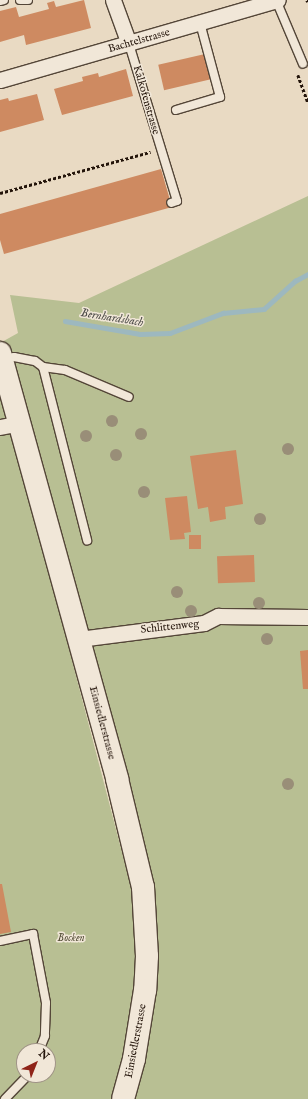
<!DOCTYPE html>
<html>
<head>
<meta charset="utf-8">
<style>
  body { margin:0 }
  #map { position:relative; width:308px; height:1099px; overflow:hidden; background:#e9dac3; font-family:"IM FELL English",serif }
  div>[style] { position:absolute }
  .green>* { inset:0; background:#b8bf93 }
  .stream>* { height:4.5px; margin:-2.25px; padding:0 2.25px; transform-origin:2.25px; border-radius:2.25px; background:#9db8bf }
  .building>* { inset:0; background:#ce8a61; transform-origin:0 0 }
  .path>* { height:2.5px; margin-top:-1.25px; transform-origin:0; background:repeating-linear-gradient(90deg,#23140a 0 3px,transparent 0 5px) }
  .roads { filter:drop-shadow(1px 0 #544638) drop-shadow(-1px 0 #544638) drop-shadow(0 1px #544638) drop-shadow(0 -1px #544638) }
  .lane>* { height:8px; margin:-4px; padding:0 4px; transform-origin:4px; border-radius:4px; background:#f1e7d8 }
  .street>* { height:15px; margin:-7.5px; padding:0 7.5px; transform-origin:7.5px; border-radius:7.5px; background:#f1e7d8 }
  .secondary>* { height:22px; margin:-11px; padding:0 11px; transform-origin:11px; border-radius:11px; background:#f1e7d8 }
  .trees>* { width:12px; height:12px; margin:-6px; border-radius:50%; background:#998e78 }
  span { translate:-50% -50%; white-space:nowrap; text-align:center; line-height:1.15; -webkit-text-stroke:3px #f1e7d8; paint-order:stroke }
  .street-label { font-size:11px; color:#23140a }
  .park-label { font-size:11px; color:#57503a; font-style:italic }
  .water-label { font-size:12px; color:#4e4d49; font-style:italic }
  .north { position:absolute; left:16px; top:1043px; width:40px; height:40px; box-sizing:border-box; background:#f1e7d8; border:1px solid #9f9386; border-radius:50%; rotate:43deg; font-size:11px; font-weight:700; line-height:16px; text-align:center; color:#23140a }
  .north::after { content:''; display:block; margin:auto; width:14px; height:18px; background:#8f2418; clip-path:polygon(50% 0,100% 100%,50% 72%,0 100%) }
</style>
</head>
<body>
<div id="map">
  <div class="green">
    <div style="clip-path:polygon(308px 196px,308px 1099px,121px 1099px,153px 934px,0 343px,18px 333px,10px 295px,79px 303px)"></div>
    <div style="clip-path:polygon(evenodd,0 384px,143px 933px,136px 1014px,116px 1099px,0 1099px,0 384px,24px 1051px,48px 1051px,48px 1075px,24px 1075px,24px 1051px)"></div>
  </div>
  <div class="stream">
    <div style="left:65px;top:321px;width:76px;rotate:9.8deg"></div>
    <div style="left:140px;top:334px;width:30px;rotate:-2deg"></div>
    <div style="left:170px;top:333px;width:57px;rotate:-20.7deg"></div>
    <div style="left:223px;top:313px;width:41px;rotate:-5.6deg"></div>
    <div style="left:264px;top:309px;width:42px;rotate:-42.1deg"></div>
    <div style="left:295px;top:281px;width:15px;rotate:-28deg"></div>
  </div>
  <div class="building">
    <div style="clip-path:polygon(84px 0,91px 28px,26px 45px,24px 35px,0 42px,0 11px,16px 7px,19px 17px,49px 9px,47px 3px,54px 1px,56px 7px)"></div>
    <div style="left:205px;top:54px;width:26px;height:48px;rotate:77deg"></div>
    <div style="clip-path:polygon(126px 69px,133px 96px,62px 115px,54px 89px,83px 81px,82px 77px,98px 73px,99px 77px)"></div>
    <div style="clip-path:polygon(37px 94px,44px 120px,0 132px,0 100px,8px 98px,9px 101px)"></div>
    <div style="clip-path:polygon(161px 169px,172px 207px,4px 254px,0 240px,0 214px)"></div>
    <div style="clip-path:polygon(236px 450px,243px 504px,225px 507px,226px 519px,210px 522px,208px 507px,198px 509px,190px 456px)"></div>
    <div style="clip-path:polygon(187px 496px,191px 532px,184px 533px,185px 539px,170px 540px,165px 498px)"></div>
    <div style="left:189px;top:535px;width:12px;height:14px"></div>
    <div style="left:254px;top:555px;width:27px;height:37px;rotate:88deg"></div>
    <div style="clip-path:polygon(308px 650px,308px 689px,303px 689px,300px 651px)"></div>
    <div style="clip-path:polygon(0 884px,2px 884px,11px 932px,0 934px)"></div>
  </div>
  <div class="path">
    <div style="left:307px;top:0;width:2px;rotate:63deg"></div>
    <div style="left:298px;top:75px;width:29px;rotate:70deg"></div>
    <div style="left:0;top:193px;width:156px;rotate:-15.3deg"></div>
  </div>
  <div class="roads">
    <div class="lane">
      <div style="left:20px;top:0;width:8px"></div>
      <div style="left:276px;top:0;width:69px;rotate:67.1deg"></div>
      <div style="left:0;top:1px;width:4px;rotate:-14deg"></div>
      <div style="left:129px;top:44px;width:164px;rotate:73deg"></div>
      <div style="left:177px;top:201px;width:6px;rotate:162deg"></div>
      <div style="left:176px;top:110px;width:46px;rotate:-16.5deg"></div>
      <div style="left:220px;top:97px;width:77px;rotate:-105.1deg"></div>
      <div style="left:2px;top:359px;width:12px;rotate:-9deg"></div>
      <div style="left:14px;top:357px;width:21px;rotate:11deg"></div>
      <div style="left:35px;top:361px;width:10px;rotate:37deg"></div>
      <div style="left:43px;top:367px;width:179px;rotate:75.7deg"></div>
      <div style="left:43px;top:367px;width:22px;rotate:8deg"></div>
      <div style="left:65px;top:370px;width:69px;rotate:22.9deg"></div>
      <div style="left:0;top:941px;width:34px;rotate:-12deg"></div>
      <div style="left:33px;top:934px;width:70px;rotate:79.3deg"></div>
      <div style="left:46px;top:1003px;width:33px;rotate:92deg"></div>
      <div style="left:45px;top:1036px;width:16px;rotate:112deg"></div>
      <div style="left:5px;top:1099px;width:33px;rotate:-46deg"></div>
    </div>
    <div class="street">
      <div style="left:113px;top:0;width:47px;rotate:70deg"></div>
      <div style="left:0;top:80px;width:289px;rotate:-16.1deg"></div>
      <div style="left:0;top:427px;width:20px;rotate:-11deg"></div>
      <div style="left:79px;top:639px;width:126px;rotate:-7.3deg"></div>
      <div style="left:204px;top:623px;width:16px;rotate:-27deg"></div>
      <div style="left:218px;top:616px;width:90px;rotate:0.6deg"></div>
    </div>
    <div class="secondary">
      <div style="left:0;top:353px;width:442px;rotate:74.6deg"></div>
      <div style="left:117px;top:779px;width:111px;rotate:76.5deg"></div>
      <div style="left:143px;top:887px;width:69px;rotate:86.7deg"></div>
      <div style="left:147px;top:956px;width:34px;rotate:93deg"></div>
      <div style="left:145px;top:990px;width:70px;rotate:99.1deg"></div>
      <div style="left:134px;top:1059px;width:41px;rotate:105.4deg"></div>
    </div>
  </div>
  <div class="trees">
    <div style="left:112px;top:421px"></div>
    <div style="left:141px;top:434px"></div>
    <div style="left:86px;top:436px"></div>
    <div style="left:288px;top:449px"></div>
    <div style="left:116px;top:455px"></div>
    <div style="left:144px;top:492px"></div>
    <div style="left:260px;top:519px"></div>
    <div style="left:177px;top:592px"></div>
    <div style="left:259px;top:603px"></div>
    <div style="left:191px;top:611px"></div>
    <div style="left:267px;top:639px"></div>
    <div style="left:288px;top:784px"></div>
  </div>
  <div class="street-label">
    <span style="left:139px;top:41px;rotate:-16deg">Bachtelstrasse</span>
    <span style="left:146px;top:100px;rotate:74deg">Kalkofenstrasse</span>
    <span style="left:170px;top:627px;rotate:-6deg">Schlittenweg</span>
    <span style="left:102px;top:723px;rotate:75deg">Einsiedlerstrasse</span>
    <span style="left:136px;top:1041px;rotate:-79deg">Einsiedlerstrasse</span>
  </div>
  <div class="park-label">
    <span style="left:71px;top:938px">Bocken</span>
  </div>
  <div class="water-label">
    <span style="left:112px;top:318px;rotate:9deg">Bernhardsbach</span>
  </div>
  <div class="north">N</div>
</div>
</body>
</html>
